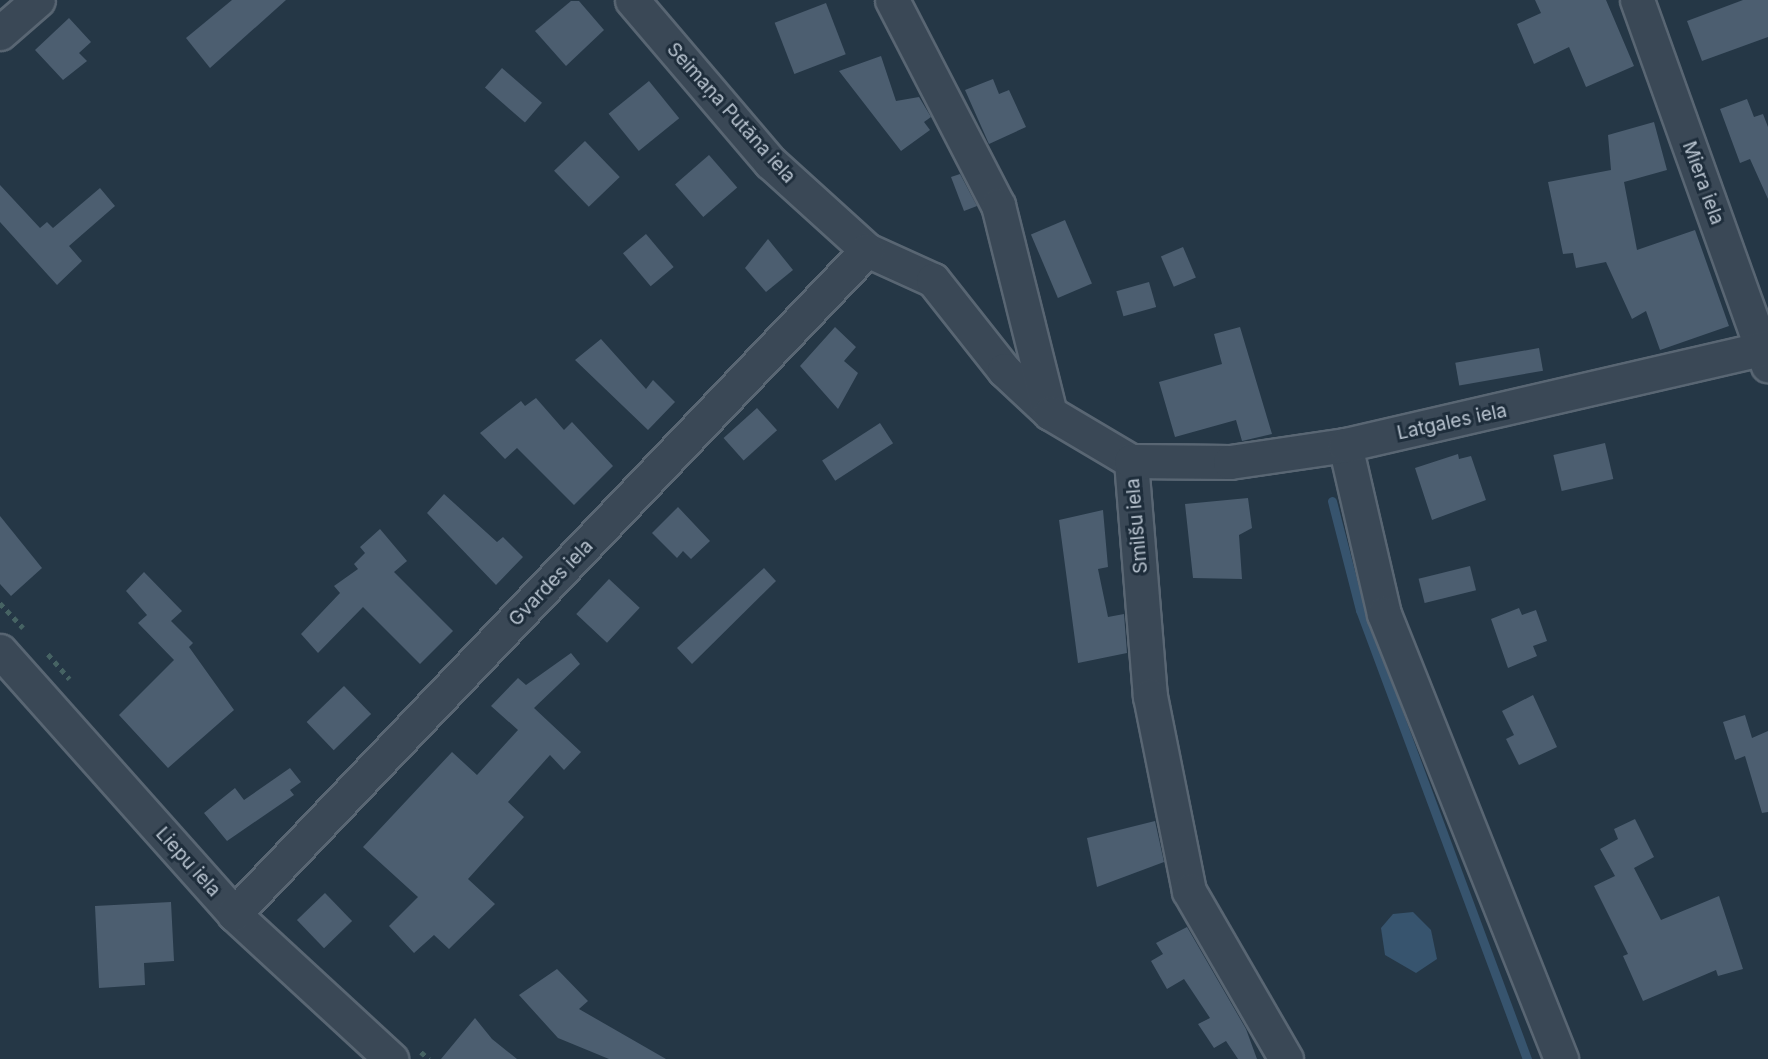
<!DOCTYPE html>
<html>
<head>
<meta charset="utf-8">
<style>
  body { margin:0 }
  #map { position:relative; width:1768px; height:1059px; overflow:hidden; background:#253746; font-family:Inter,sans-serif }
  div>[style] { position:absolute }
  .water>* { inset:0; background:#37546e }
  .stream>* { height:9px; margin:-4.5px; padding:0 4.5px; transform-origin:4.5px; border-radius:4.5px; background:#37546e }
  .building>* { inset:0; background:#4c5e70; transform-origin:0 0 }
  .path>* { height:4.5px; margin-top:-2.25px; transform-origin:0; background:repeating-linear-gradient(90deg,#466363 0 5px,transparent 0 10px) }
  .roads { filter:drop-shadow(2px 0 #596673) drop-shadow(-2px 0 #596673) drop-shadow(0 2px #596673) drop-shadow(0 -2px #596673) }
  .minor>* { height:33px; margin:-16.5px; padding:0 16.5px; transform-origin:16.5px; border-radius:16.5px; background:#3a4856 }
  span { translate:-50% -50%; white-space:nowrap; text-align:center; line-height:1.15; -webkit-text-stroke:6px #1e2d3b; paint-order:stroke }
  .street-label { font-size:19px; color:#b8c3cf }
</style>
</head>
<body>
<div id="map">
  <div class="water">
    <div style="clip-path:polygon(1413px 912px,1431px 930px,1437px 959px,1416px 973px,1385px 955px,1381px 928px,1393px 914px)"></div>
  </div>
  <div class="stream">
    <div style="left:1332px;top:501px;width:113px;rotate:75.6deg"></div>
    <div style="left:1360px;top:610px;width:479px;rotate:69.6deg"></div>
  </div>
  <div class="building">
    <div style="clip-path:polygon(232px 0,286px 0,210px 68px,186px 38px)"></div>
    <div style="clip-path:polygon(1535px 0,1606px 0,1634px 66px,1586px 87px,1569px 47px,1534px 64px,1517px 24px,1541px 13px)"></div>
    <div style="clip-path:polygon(1743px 0,1768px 0,1768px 37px,1702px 61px,1687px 21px)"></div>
    <div style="clip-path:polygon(571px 1px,579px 1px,604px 30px,566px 66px,535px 31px)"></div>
    <div style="left:826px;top:3px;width:55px;height:55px;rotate:69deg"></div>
    <div style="clip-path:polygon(69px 18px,91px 42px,79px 53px,87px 61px,63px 80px,35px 50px)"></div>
    <div style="clip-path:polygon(881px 56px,896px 101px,919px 97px,931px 117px,924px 122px,930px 130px,901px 151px,839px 71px)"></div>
    <div style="left:502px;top:68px;width:53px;height:26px;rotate:41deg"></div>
    <div style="clip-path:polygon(993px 79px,999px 94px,1009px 90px,1026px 127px,989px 144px,965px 90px)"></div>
    <div style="left:649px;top:81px;width:48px;height:52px;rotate:51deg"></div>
    <div style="clip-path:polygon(1747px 99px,1754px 117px,1763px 114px,1768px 127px,1768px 199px,1750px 159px,1740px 163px,1720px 109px)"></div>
    <div style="clip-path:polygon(1654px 122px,1667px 170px,1624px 182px,1637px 250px,1695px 230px,1729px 326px,1660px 350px,1646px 311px,1632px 319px,1606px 262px,1576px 268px,1573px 253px,1563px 254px,1548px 182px,1611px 170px,1608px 135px)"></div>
    <div style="left:585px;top:141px;width:50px;height:43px;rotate:46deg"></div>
    <div style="left:709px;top:155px;width:43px;height:45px;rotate:49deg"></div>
    <div style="clip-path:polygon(960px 174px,977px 206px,964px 211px,951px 177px)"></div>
    <div style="clip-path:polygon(0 185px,40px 228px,47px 222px,53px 228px,100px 188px,115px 206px,69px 246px,82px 261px,57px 285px,0 222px)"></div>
    <div style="left:1065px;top:220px;width:69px;height:37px;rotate:67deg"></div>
    <div style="left:646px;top:234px;width:43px;height:30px;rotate:50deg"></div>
    <div style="clip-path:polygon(768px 239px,793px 270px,766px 292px,745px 268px)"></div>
    <div style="left:1183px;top:247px;width:33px;height:24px;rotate:67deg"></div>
    <div style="left:1149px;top:282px;width:26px;height:34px;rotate:74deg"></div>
    <div style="clip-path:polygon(835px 327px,856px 347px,844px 361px,858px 373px,838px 409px,800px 366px)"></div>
    <div style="clip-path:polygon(1240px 327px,1272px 434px,1242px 441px,1236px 420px,1175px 437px,1159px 382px,1222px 364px,1214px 334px)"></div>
    <div style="clip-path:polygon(601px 339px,646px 389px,653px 380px,675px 402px,648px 430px,575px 360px)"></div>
    <div style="left:1539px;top:348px;width:23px;height:85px;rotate:80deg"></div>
    <div style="clip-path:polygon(536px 398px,564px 430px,572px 422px,613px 466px,574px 505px,517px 448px,505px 459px,480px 433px,521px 401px,525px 406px)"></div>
    <div style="left:757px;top:408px;width:30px;height:45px;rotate:48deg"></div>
    <div style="left:880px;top:423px;width:24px;height:69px;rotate:57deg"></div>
    <div style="left:1605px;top:443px;width:37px;height:53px;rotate:77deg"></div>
    <div style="clip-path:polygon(1458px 454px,1459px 459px,1471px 456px,1486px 500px,1432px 520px,1415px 468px)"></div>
    <div style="clip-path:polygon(444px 494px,497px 542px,503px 537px,523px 557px,496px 585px,427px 513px)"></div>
    <div style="clip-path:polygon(1248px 498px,1252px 528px,1239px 535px,1242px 579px,1193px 578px,1185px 504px)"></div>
    <div style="clip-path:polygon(678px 507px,710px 541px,691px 559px,683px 551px,677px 558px,652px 533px)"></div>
    <div style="clip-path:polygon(1103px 510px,1108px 567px,1098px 569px,1108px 617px,1124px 614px,1127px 653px,1078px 663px,1059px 520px)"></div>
    <div style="clip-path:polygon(0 516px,42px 568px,11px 596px,0 584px)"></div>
    <div style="clip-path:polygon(380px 529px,407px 561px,394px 572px,453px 631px,420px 664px,363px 607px,318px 653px,301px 634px,340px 593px,334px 586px,358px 569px,354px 564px,365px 553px,360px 547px)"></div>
    <div style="left:1470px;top:566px;width:25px;height:53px;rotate:76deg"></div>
    <div style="clip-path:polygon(764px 568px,776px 581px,692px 664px,677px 648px)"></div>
    <div style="clip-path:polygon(144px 572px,182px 611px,171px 621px,193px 643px,189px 647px,234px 710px,168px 768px,119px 715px,174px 660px,138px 623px,147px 615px,126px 591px)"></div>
    <div style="left:609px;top:579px;width:42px;height:48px;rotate:43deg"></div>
    <div style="clip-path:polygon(1519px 608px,1522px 615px,1536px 610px,1547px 641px,1533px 646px,1537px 656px,1508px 668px,1491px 619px)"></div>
    <div style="clip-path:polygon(571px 653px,580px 664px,534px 708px,581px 752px,564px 770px,550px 755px,508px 802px,524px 817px,468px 879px,495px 904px,449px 949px,434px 935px,414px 953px,389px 926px,418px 897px,363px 847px,452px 752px,477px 775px,518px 730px,491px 706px,518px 678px,526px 685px)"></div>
    <div style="left:344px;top:686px;width:39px;height:52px;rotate:46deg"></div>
    <div style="clip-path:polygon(1533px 695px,1557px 747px,1519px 765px,1506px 739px,1514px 735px,1502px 711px)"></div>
    <div style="clip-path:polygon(1745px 715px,1752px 738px,1768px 731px,1768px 812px,1762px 813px,1745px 756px,1735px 760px,1723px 722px)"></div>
    <div style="clip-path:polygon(290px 768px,301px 782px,290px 790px,294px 795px,227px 841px,204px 813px,235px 788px,244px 800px)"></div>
    <div style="clip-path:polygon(1635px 819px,1654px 857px,1634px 868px,1661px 920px,1719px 896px,1743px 969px,1718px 976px,1716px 970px,1643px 1001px,1623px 956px,1628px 954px,1594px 886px,1615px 876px,1600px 849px,1618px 839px,1614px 829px)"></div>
    <div style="clip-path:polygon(1155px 821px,1164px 862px,1097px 887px,1087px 838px)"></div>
    <div style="left:325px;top:893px;width:39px;height:39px;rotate:46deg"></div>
    <div style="clip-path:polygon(171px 902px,174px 961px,144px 963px,145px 985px,99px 988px,95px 906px)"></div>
    <div style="clip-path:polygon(1187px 927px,1246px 1029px,1257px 1059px,1238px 1059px,1226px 1041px,1214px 1048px,1198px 1024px,1210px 1018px,1184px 979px,1167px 989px,1151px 961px,1163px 954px,1156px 943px)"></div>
    <div style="clip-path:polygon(557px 969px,588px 1001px,579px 1009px,666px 1059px,609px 1059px,558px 1038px,519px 995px)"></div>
    <div style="clip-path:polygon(475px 1018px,492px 1039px,517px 1059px,441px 1059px)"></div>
  </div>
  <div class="path">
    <div style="left:0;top:603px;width:34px;rotate:47deg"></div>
    <div style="left:48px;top:654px;width:33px;rotate:49deg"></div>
    <div style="left:421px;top:1052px;width:11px;rotate:41deg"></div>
  </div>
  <div class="roads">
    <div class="minor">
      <div style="left:632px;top:0;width:213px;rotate:49.6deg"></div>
      <div style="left:770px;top:162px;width:131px;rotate:42.2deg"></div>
      <div style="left:867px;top:250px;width:72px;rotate:24.4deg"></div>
      <div style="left:933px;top:280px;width:115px;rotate:51.7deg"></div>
      <div style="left:1004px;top:370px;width:63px;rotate:43.1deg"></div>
      <div style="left:892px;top:0;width:231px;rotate:62.7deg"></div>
      <div style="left:998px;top:205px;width:214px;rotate:76deg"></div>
      <div style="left:1050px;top:413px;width:94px;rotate:30.7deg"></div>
      <div style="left:1131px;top:461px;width:236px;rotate:85.4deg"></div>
      <div style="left:1150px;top:696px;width:199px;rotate:78.7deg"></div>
      <div style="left:1189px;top:891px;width:194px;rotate:60deg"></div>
      <div style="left:1637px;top:0;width:388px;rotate:70.3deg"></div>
      <div style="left:0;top:33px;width:50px;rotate:-41deg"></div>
      <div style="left:1345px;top:445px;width:173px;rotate:77deg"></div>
      <div style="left:1384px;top:614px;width:479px;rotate:68.3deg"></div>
      <div style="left:1131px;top:461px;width:99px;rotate:0.6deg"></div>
      <div style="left:1230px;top:462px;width:116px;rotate:-8.4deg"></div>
      <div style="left:1345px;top:445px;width:434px;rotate:-13deg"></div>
      <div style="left:0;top:651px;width:352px;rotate:48.3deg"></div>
      <div style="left:234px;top:914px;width:214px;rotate:42.7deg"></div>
      <div style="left:234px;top:914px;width:917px;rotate:-46.37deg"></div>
    </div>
  </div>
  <div class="street-label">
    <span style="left:731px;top:113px;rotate:48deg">Seimaņa Putāna iela</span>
    <span style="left:1703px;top:183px;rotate:70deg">Miera iela</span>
    <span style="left:1452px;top:422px;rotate:-12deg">Latgales iela</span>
    <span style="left:1137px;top:526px;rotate:-95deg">Smilšu iela</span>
    <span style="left:551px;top:583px;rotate:-46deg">Gvardes iela</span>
    <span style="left:188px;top:862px;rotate:48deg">Liepu iela</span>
  </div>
</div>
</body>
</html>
